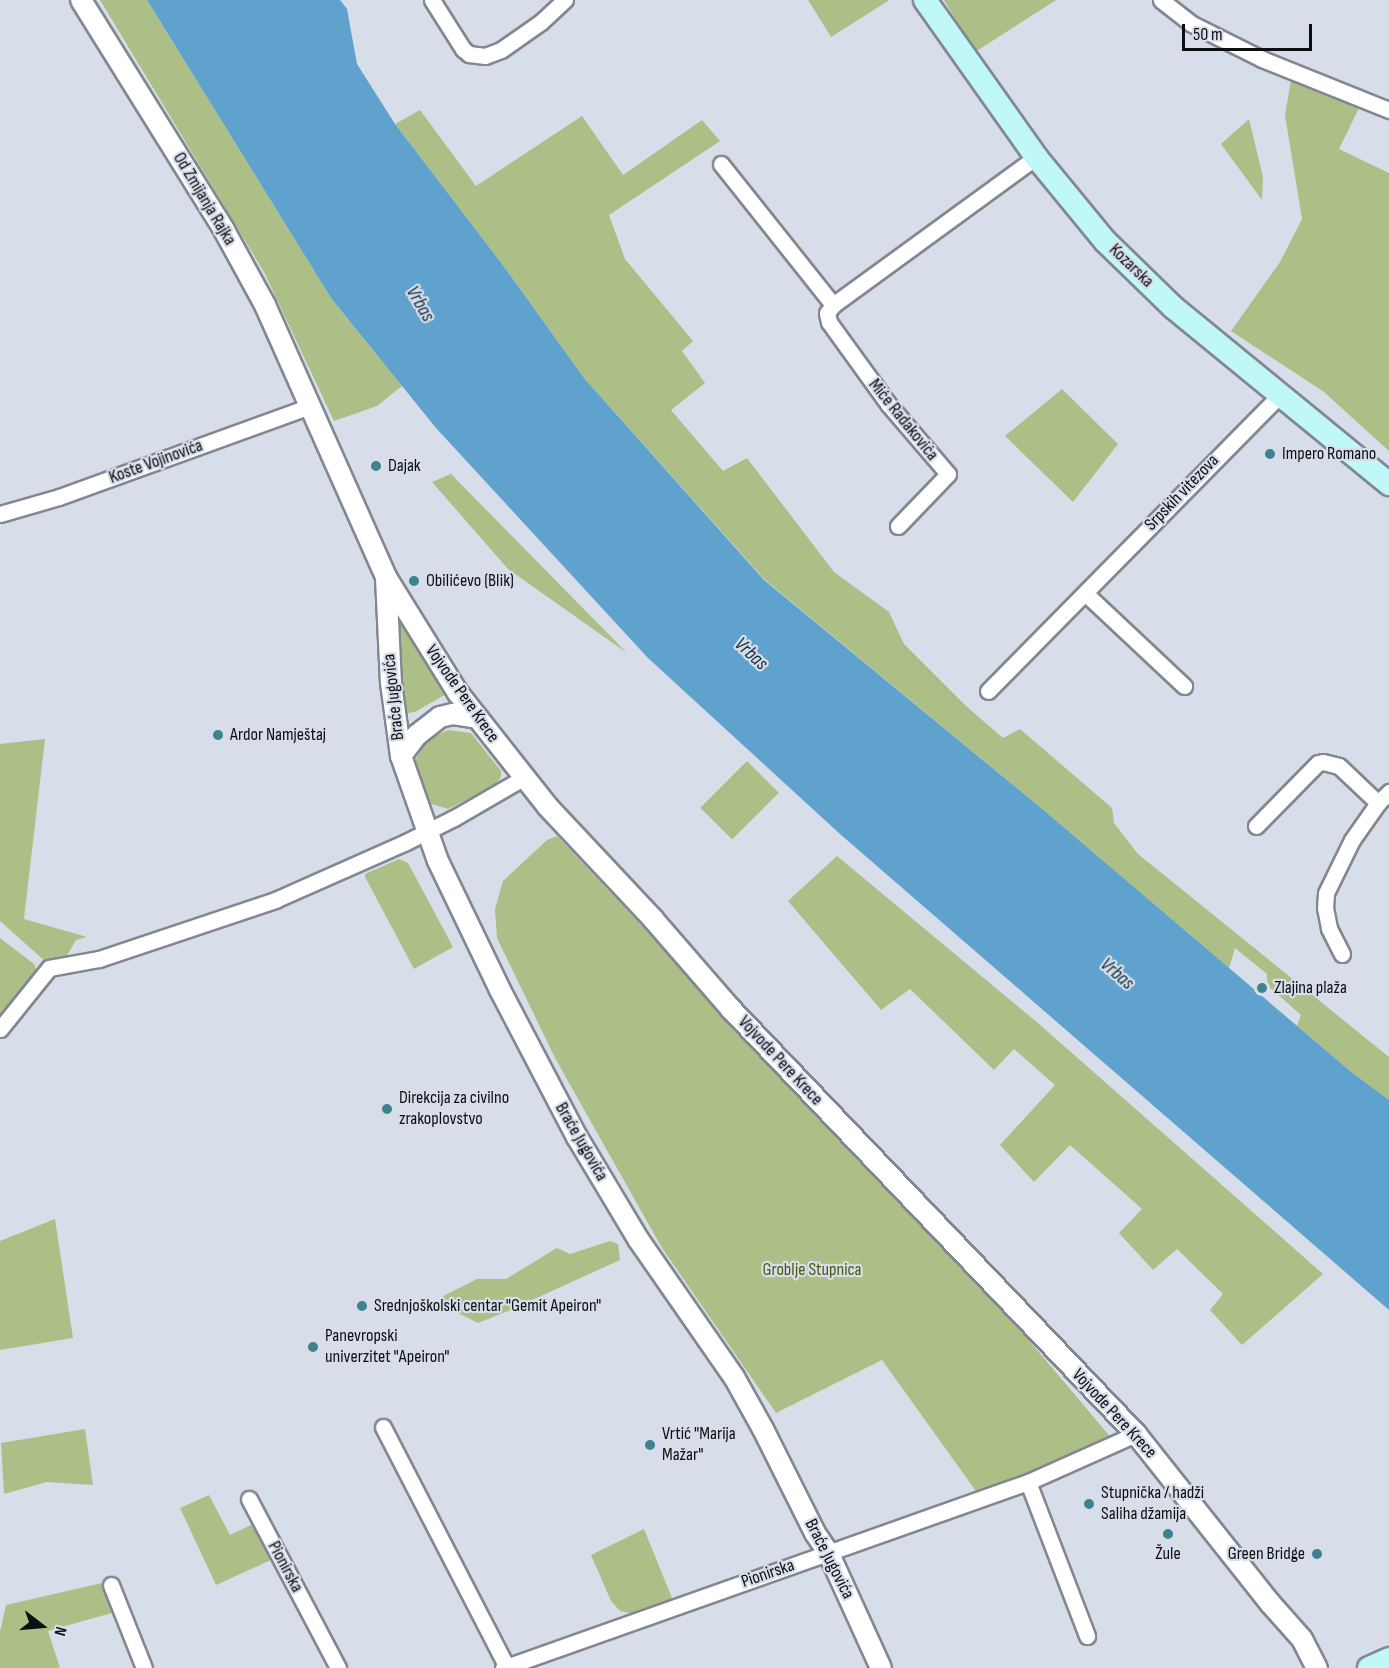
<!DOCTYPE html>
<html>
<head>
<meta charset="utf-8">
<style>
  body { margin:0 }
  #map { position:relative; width:1389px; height:1668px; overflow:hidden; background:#d8dee9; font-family:"Sofia Sans Condensed",sans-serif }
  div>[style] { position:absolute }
  .green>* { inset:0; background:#acbf86; transform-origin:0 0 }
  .water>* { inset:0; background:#5ea2cd }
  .roads { filter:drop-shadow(2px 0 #828791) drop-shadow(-2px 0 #828791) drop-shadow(0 2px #828791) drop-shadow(0 -2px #828791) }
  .minor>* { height:15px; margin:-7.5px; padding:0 7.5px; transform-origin:7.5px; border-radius:7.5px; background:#fff }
  .tertiary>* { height:20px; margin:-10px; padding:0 10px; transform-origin:10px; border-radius:10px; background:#fff }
  .secondary>* { height:22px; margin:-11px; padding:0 11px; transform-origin:11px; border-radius:11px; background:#c0f8f9 }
  .dots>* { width:16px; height:16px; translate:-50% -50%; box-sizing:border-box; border:3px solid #d8dee9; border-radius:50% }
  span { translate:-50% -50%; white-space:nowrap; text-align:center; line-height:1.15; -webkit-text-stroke:4.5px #d8dee9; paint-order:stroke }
  .street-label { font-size:18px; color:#0c0e12 }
  .poi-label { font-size:18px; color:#0c0e12 }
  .left { translate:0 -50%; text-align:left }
  .right { translate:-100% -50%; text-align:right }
  .park-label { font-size:18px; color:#475a0f }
  .water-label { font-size:20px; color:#103042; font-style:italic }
  .north { position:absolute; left:12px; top:1596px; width:60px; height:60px; -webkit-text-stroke:4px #d8dee9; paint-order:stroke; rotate:106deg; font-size:16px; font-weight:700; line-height:24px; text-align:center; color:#0c0e12 }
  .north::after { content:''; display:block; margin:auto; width:21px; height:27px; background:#0c0e12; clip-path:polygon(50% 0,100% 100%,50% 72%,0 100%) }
  .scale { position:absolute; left:1182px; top:24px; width:130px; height:27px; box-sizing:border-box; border:3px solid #0c0e12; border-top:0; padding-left:8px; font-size:18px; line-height:21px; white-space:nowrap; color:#0c0e12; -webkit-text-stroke:4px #d8dee9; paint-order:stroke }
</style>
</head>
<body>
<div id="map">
  <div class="green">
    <div style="clip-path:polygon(100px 0,147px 0,331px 298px,402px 386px,377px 406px,334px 421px,264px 272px)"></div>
    <div style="clip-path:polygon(808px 0,888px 0,888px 1px,831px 37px)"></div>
    <div style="clip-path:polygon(944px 0,1056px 0,975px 52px)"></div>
    <div style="clip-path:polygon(1291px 80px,1360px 106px,1339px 149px,1389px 173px,1389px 451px,1324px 392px,1231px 331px,1280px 262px,1302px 219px,1285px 115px)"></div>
    <div style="clip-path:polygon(420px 110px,476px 186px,582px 116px,623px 175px,702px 120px,720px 141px,609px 215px,625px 259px,693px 341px,682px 351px,705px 383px,671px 410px,723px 471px,747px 458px,834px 572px,889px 612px,904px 644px,966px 706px,1003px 738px,1020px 729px,1112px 808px,1114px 823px,1138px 854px,1389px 1057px,1389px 1100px,1350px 1071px,1297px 1026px,1301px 1015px,1267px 985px,1267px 974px,1235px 948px,1229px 968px,1047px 813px,765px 580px,584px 378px,502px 264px,395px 124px)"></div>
    <div style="clip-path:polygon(1249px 119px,1263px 177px,1262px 200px,1221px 144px)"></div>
    <div style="clip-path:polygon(1062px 389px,1118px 444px,1073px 502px,1005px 436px)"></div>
    <div style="clip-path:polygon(451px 474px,627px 653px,508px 569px,432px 482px)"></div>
    <div style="clip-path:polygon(397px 620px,401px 621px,446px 694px,415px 712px,402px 714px)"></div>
    <div style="clip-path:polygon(448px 730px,471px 733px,501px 771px,501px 777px,495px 785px,448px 809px,428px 803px,415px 774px,416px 759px,424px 745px,435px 736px)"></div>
    <div style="clip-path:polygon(45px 739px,24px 919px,87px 937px,76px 940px,65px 959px,47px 963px,0 921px,0 744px)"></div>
    <div style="left:747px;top:761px;width:45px;height:66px;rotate:45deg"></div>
    <div style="clip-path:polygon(557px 836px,951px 1253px,1005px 1312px,1113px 1440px,978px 1494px,882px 1360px,776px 1413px,662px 1248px,555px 1058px,497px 938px,495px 909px,503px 881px,547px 840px)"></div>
    <div style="clip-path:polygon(837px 856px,1039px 1024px,1323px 1274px,1242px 1345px,1210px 1310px,1223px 1294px,1177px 1249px,1153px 1270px,1119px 1233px,1142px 1209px,1070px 1145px,1034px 1182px,1000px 1145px,1055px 1085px,1014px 1049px,994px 1070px,910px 989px,881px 1010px,788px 901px)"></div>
    <div style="clip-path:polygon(399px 859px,408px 863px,453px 947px,414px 969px,365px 877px,365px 874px)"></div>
    <div style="clip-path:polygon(0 938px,34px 964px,36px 969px,0 1019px)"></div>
    <div style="clip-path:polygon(55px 1219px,73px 1338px,0 1350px,0 1241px)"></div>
    <div style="clip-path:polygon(610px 1241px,618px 1244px,620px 1260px,508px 1311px,478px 1323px,444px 1306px,443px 1296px,477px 1279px,506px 1279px,557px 1248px,570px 1254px)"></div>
    <div style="clip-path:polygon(85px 1429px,93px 1485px,47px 1482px,4px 1494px,1px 1443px)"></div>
    <div style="clip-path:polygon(209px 1495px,230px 1535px,255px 1523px,273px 1559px,216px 1585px,180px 1508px)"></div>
    <div style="clip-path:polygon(644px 1529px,674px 1603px,631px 1618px,630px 1613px,620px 1611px,611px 1601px,591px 1555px)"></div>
    <div style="clip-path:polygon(102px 1583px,115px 1612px,48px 1631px,60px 1668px,0 1668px,0 1632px,6px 1605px)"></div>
  </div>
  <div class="water">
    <div style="clip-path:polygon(147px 0,340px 0,347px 9px,357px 64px,395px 124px,502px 264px,584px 378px,764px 580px,1047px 813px,1350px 1071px,1389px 1100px,1389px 1310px,840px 834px,648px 658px,436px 428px,331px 298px)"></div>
  </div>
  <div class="roads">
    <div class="minor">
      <div style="left:432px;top:0;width:58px;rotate:57.7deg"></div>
      <div style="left:463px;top:49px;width:8px;rotate:40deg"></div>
      <div style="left:469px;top:54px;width:16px;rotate:7deg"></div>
      <div style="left:485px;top:56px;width:17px;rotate:-21deg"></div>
      <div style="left:501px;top:50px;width:49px;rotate:-35deg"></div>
      <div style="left:541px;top:22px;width:33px;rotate:-43deg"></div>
      <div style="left:1161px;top:0;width:37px;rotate:38deg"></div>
      <div style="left:1190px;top:23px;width:80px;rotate:26.6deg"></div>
      <div style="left:1262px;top:59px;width:137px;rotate:21.9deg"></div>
      <div style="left:721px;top:164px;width:180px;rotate:51.5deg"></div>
      <div style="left:0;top:514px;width:61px;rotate:-16.1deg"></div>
      <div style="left:59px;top:497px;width:268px;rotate:-19.9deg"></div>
      <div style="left:898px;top:526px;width:72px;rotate:-46.1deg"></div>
      <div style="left:948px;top:474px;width:91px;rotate:-130.5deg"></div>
      <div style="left:889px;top:405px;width:102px;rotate:-125.9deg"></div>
      <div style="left:829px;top:322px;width:9px;rotate:-103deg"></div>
      <div style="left:827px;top:313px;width:10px;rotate:-53deg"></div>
      <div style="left:833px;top:305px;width:251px;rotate:-36.1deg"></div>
      <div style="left:1085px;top:593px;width:136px;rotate:43.2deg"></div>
      <div style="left:988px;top:691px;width:417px;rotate:-45.4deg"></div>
      <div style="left:1256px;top:826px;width:88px;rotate:-45.5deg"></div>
      <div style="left:1318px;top:763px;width:5px;rotate:-11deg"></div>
      <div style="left:1323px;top:762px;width:16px;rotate:14deg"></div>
      <div style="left:1339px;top:766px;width:54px;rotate:43.5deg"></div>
      <div style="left:1342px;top:954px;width:29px;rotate:-117deg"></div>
      <div style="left:1329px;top:928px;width:20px;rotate:-101deg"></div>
      <div style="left:1325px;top:908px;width:15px;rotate:-86deg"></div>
      <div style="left:1326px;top:893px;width:59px;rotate:-63.9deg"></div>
      <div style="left:1352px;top:840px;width:45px;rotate:-54.9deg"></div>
      <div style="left:1378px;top:803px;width:16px;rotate:-45deg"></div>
      <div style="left:0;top:1029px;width:78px;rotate:-51.2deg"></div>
      <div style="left:49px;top:968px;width:51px;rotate:-10.2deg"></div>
      <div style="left:99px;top:959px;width:186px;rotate:-18.5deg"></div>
      <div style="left:275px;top:900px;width:143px;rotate:-23.9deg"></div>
      <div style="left:406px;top:842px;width:54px;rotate:-26.6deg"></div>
      <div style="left:454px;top:818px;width:80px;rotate:-30.1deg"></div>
      <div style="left:383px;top:1427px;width:270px;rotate:62.7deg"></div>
      <div style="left:1028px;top:1482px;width:165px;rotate:69deg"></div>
      <div style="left:249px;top:1499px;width:191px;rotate:62.2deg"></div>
      <div style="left:111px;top:1585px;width:89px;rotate:68.3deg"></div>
      <div style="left:503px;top:1668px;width:557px;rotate:-19.51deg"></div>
      <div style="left:1028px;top:1482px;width:118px;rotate:-24deg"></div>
    </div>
    <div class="tertiary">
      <div style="left:81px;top:0;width:271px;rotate:58.1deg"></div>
      <div style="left:224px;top:230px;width:85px;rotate:61.3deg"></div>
      <div style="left:265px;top:305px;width:298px;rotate:66deg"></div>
      <div style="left:386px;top:577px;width:137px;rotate:58.2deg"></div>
      <div style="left:458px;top:693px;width:145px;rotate:51.7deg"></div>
      <div style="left:548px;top:807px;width:154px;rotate:46.8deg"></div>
      <div style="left:653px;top:919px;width:119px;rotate:49.1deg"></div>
      <div style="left:731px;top:1009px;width:587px;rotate:46.38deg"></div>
      <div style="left:1136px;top:1434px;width:216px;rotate:51.6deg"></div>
      <div style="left:1270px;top:1603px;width:48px;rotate:48.4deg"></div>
      <div style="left:1302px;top:1639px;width:33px;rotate:63deg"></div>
      <div style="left:386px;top:578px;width:105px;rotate:87.3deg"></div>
      <div style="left:391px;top:683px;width:74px;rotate:82.2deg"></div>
      <div style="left:401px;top:756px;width:111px;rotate:70.6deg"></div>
      <div style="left:438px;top:861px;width:143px;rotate:64.3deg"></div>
      <div style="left:500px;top:990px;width:166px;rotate:62.4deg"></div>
      <div style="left:577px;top:1137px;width:119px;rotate:59.1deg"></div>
      <div style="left:638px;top:1239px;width:168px;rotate:55.2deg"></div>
      <div style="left:734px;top:1377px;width:60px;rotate:60.9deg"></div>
      <div style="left:763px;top:1429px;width:116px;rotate:63.4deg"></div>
      <div style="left:815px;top:1533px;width:25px;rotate:56deg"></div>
      <div style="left:829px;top:1554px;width:125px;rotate:65.5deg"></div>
      <div style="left:401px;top:756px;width:26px;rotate:-53deg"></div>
      <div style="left:417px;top:735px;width:29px;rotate:-38deg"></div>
      <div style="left:440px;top:717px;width:13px;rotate:-13deg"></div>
      <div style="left:453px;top:714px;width:25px;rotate:9deg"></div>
    </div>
    <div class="secondary">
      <div style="left:925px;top:0;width:192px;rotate:54.7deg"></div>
      <div style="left:1036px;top:157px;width:109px;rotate:50.6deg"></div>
      <div style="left:1105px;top:241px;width:96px;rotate:44.2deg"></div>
      <div style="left:1174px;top:308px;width:278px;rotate:39.3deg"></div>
      <div style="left:1369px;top:1668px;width:22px;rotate:-24deg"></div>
    </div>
  </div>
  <div class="dots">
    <div style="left:1270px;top:454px;background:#3d828f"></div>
    <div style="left:376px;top:466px;background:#3d828f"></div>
    <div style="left:414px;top:581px;background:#3d828f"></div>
    <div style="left:218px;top:735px;background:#3d828f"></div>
    <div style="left:1262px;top:988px;background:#3d828f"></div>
    <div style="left:387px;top:1109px;background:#3d828f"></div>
    <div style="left:362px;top:1306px;background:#3d828f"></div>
    <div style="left:313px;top:1347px;background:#3d828f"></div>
    <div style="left:650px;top:1445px;background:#3d828f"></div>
    <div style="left:1089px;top:1504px;background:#3d828f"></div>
    <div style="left:1168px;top:1534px;background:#3d828f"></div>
    <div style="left:1317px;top:1554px;background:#3d828f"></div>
  </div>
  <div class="street-label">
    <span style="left:204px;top:199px;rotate:59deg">Od Zmijanja Rajka</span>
    <span style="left:1131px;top:266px;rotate:44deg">Kozarska</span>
    <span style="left:903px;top:420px;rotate:51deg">Miće Radakovića</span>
    <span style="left:156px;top:462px;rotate:-20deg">Koste Vojinovića</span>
    <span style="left:1182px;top:493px;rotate:-46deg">Srpskih vitezova</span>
    <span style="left:462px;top:694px;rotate:55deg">Vojvode Pere Krece</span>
    <span style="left:394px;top:697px;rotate:-96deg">Braće Jugovića</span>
    <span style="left:780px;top:1061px;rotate:47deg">Vojvode Pere Krece</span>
    <span style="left:581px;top:1142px;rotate:60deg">Braće Jugovića</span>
    <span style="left:1114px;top:1414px;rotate:47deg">Vojvode Pere Krece</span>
    <span style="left:829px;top:1559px;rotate:63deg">Braće Jugovića</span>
    <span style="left:285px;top:1567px;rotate:62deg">Pionirska</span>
    <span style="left:768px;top:1574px;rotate:-19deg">Pionirska</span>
  </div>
  <div class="poi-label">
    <span class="left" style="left:1282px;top:454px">Impero Romano</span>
    <span class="left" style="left:388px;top:466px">Dajak</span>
    <span class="left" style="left:426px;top:581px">Obilićevo (Blik)</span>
    <span class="left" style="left:230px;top:735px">Ardor Namještaj</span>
    <span class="left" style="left:1274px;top:988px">Zlajina plaža</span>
    <span class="left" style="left:399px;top:1109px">Direkcija za civilno<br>zrakoplovstvo</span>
    <span class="left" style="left:374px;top:1306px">Srednjoškolski centar "Gemit Apeiron"</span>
    <span class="left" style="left:325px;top:1347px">Panevropski<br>univerzitet "Apeiron"</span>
    <span class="left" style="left:662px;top:1445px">Vrtić "Marija<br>Mažar"</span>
    <span class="left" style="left:1101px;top:1504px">Stupnička / hadži<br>Saliha džamija</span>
    <span style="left:1168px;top:1554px">Žule</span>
    <span class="right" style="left:1305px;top:1554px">Green Bridge</span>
  </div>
  <div class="park-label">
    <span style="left:812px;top:1270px">Groblje Stupnica</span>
  </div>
  <div class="water-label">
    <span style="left:420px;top:304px;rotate:60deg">Vrbas</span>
    <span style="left:751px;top:654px;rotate:43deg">Vrbas</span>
    <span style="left:1117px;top:974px;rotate:41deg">Vrbas</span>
  </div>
  <div class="north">N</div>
  <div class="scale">50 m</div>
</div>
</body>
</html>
